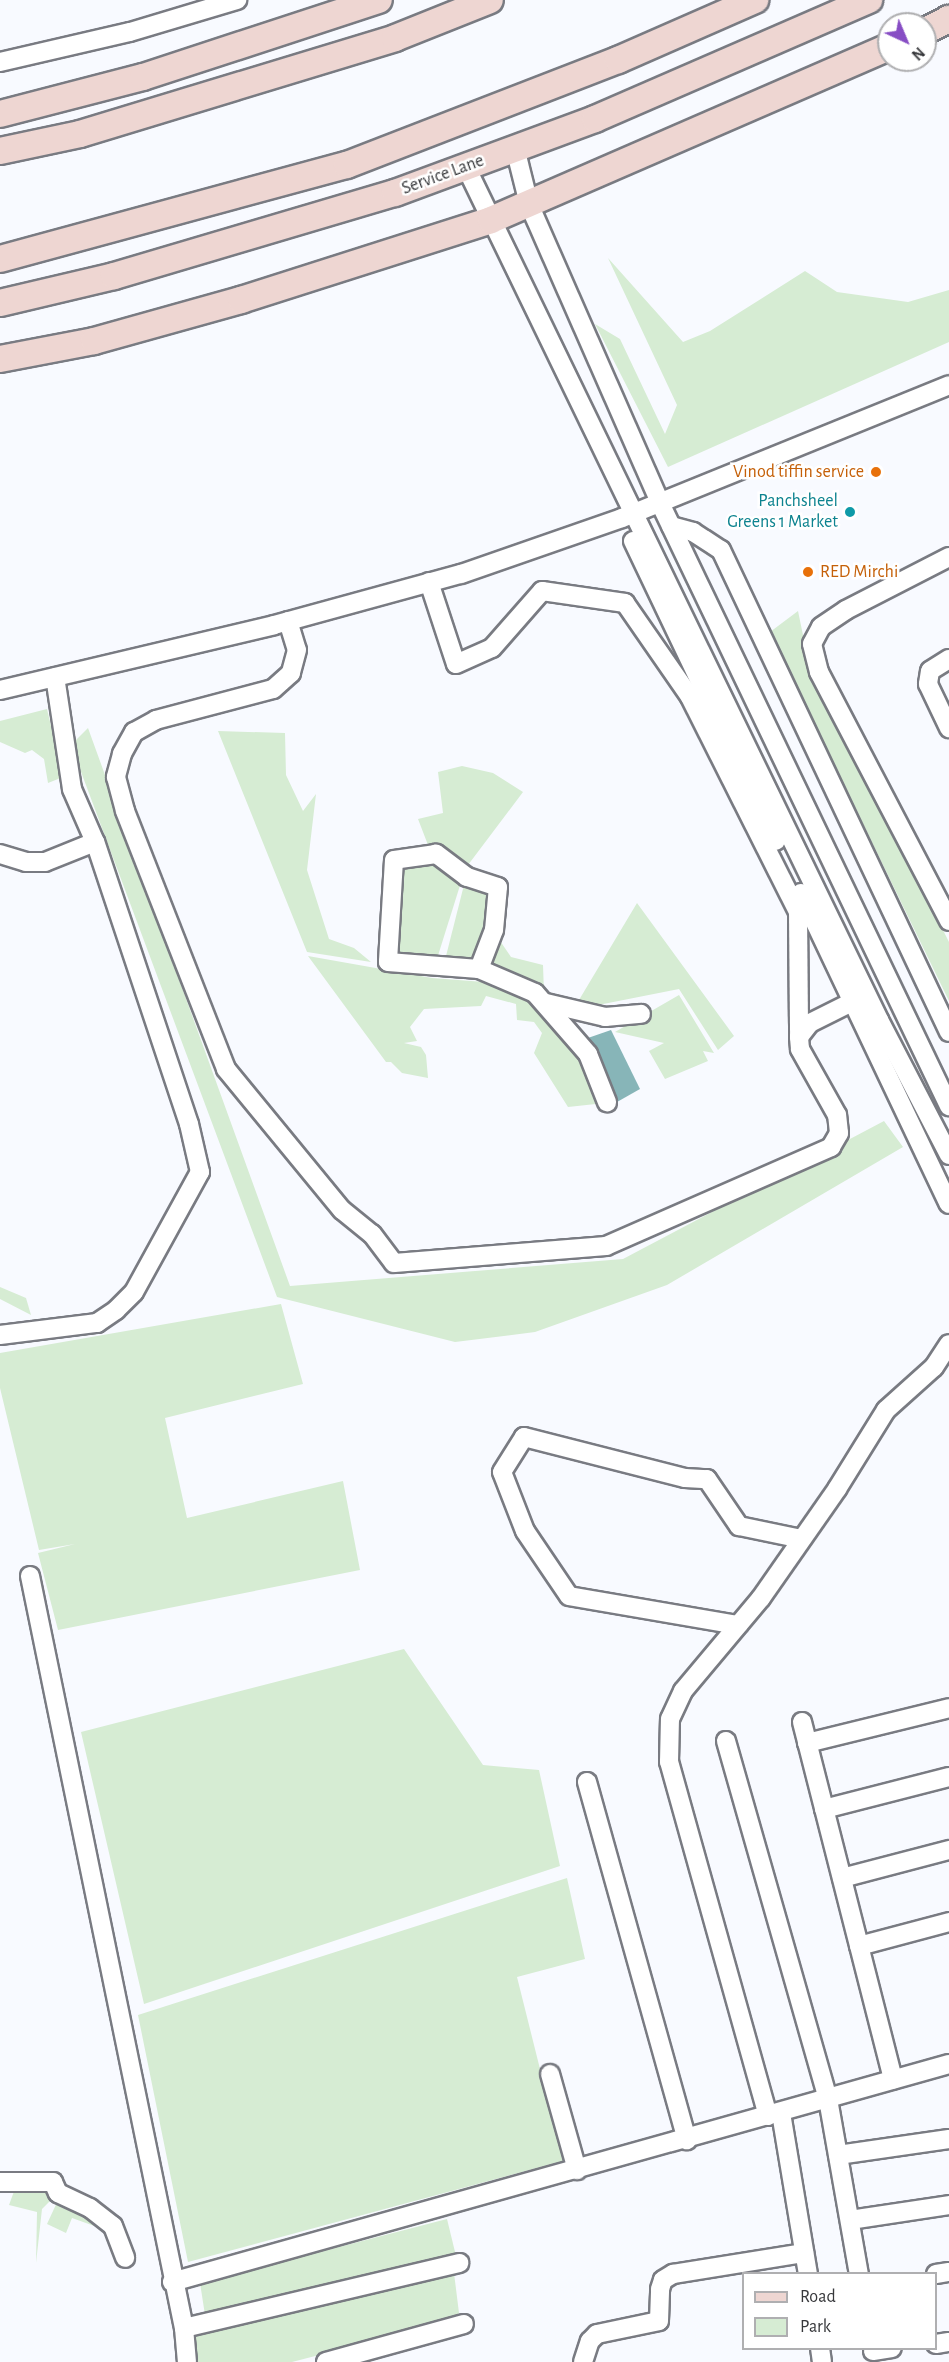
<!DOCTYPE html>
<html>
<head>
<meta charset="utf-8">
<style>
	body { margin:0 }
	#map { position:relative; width:949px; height:2362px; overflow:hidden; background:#f8faff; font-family:"Alegreya Sans",sans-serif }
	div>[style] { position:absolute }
	.green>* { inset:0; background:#d6ecd3 }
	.water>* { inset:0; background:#87b5b8 }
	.roads { filter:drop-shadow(2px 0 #797b82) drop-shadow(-2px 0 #797b82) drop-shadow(0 2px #797b82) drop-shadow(0 -2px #797b82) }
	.street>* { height:18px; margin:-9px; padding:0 9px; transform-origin:9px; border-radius:9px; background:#fff }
	.secondary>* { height:26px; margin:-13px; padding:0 13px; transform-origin:13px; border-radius:13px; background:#eed6d2 }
	.dots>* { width:16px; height:16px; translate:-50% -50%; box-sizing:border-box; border:3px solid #fff; border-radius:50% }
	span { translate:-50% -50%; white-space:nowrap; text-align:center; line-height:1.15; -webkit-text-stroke:5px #fff; paint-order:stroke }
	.street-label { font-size:18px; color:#37383b }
	.food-label { font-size:18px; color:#c56008 }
	.right { translate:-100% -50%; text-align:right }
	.left { translate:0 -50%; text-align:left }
	.culture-label { font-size:18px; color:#0d838f }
	.legend { position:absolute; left:742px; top:2272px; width:195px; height:78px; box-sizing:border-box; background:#fff; border:2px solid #afafb1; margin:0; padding:8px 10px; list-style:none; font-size:18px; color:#37383b }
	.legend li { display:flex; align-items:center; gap:12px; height:30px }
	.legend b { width:30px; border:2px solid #afafb1 }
	.north { position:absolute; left:877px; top:12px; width:60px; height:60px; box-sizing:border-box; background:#fff; border:2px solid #afafb1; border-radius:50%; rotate:136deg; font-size:16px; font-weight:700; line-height:24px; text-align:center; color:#37383b }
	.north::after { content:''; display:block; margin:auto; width:21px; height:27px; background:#874dc4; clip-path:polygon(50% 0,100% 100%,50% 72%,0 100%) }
</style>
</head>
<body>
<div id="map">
	<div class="green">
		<i style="clip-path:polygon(608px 258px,683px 342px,710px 331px,805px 271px,837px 292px,908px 302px,949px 290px,949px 342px,668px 467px,595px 324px,620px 339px,665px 434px,677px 405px)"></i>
		<i style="clip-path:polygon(798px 611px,809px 664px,949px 942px,949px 1001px,770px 632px)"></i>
		<i style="clip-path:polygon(47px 709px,63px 777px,48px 783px,44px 759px,32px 750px,25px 753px,0 742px,0 721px)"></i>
		<i style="clip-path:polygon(88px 728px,290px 1286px,623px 1259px,884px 1121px,903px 1147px,667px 1285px,535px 1332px,455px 1342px,277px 1297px,71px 745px)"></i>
		<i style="clip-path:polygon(218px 731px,285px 733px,286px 775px,303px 811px,316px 794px,307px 870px,329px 939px,354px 948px,371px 962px,307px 952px)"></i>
		<i style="clip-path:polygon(462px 766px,493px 773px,523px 792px,465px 869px,428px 845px,418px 819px,443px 813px,438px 772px)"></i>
		<i style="clip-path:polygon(438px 859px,462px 879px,436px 962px,391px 961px,397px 861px)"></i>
		<i style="clip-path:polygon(465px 881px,495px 889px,491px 924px,472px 965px,445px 960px)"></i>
		<i style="clip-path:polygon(637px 903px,734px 1036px,718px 1050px,679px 989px,573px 1010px)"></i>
		<i style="clip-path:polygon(496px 935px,511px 957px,543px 965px,544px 993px,484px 965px)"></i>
		<i style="clip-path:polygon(308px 956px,432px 978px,510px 984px,539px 1005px,586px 1060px,605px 1103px,568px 1107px,534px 1053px,542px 1033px,534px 1022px,517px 1020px,516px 1004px,486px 996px,481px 1006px,424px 1009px,410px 1027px,417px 1041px,404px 1043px,421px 1047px,426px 1055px,428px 1078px,402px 1073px,391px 1062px,386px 1062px)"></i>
		<i style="clip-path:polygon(679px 995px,714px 1053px,703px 1051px,708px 1061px,665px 1079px,649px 1051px,664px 1043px,615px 1032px)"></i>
		<i style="clip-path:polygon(0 1287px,26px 1298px,31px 1315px,0 1299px)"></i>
		<i style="clip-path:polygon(281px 1304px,303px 1384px,165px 1418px,187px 1518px,343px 1481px,360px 1570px,58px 1630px,38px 1553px,75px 1544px,39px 1550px,0 1388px,0 1353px)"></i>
		<i style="clip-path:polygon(404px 1649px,483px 1765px,539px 1770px,560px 1866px,144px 2004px,81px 1732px)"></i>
		<i style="clip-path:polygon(567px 1878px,585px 1959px,517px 1977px,563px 2161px,188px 2262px,138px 2015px)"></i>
		<i style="clip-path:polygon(16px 2186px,50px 2187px,52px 2199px,42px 2209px,36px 2263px,37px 2212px,9px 2205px)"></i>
		<i style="clip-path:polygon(59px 2198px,111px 2232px,72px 2218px,66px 2233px,47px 2224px)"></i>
		<i style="clip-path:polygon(447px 2219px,456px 2256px,205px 2315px,200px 2283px)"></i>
		<i style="clip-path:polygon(454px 2273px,459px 2313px,447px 2322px,292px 2362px,196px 2362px,191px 2335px)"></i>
	</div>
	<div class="water">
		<i style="clip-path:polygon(611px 1030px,640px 1089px,617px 1102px,585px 1039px)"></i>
	</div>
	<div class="roads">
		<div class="street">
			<i style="left:0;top:62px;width:133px;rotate:-13deg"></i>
			<i style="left:130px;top:32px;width:112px;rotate:-16.7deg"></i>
			<i style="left:515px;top:148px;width:58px;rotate:76deg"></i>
			<i style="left:529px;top:204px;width:326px;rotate:66.3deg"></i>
			<i style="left:660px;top:503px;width:669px;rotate:64.39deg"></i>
			<i style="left:466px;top:167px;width:948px;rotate:64.16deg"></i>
			<i style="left:879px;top:1020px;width:152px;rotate:62.6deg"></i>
			<i style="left:671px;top:526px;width:23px;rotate:15deg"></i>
			<i style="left:693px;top:532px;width:33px;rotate:33deg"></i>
			<i style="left:721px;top:550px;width:533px;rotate:64.68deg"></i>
			<i style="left:633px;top:541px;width:332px;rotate:64.5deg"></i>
			<i style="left:949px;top:557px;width:116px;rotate:152.8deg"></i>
			<i style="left:846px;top:610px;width:30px;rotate:146deg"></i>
			<i style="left:821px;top:627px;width:19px;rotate:118deg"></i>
			<i style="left:812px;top:644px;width:29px;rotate:76deg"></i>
			<i style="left:819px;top:672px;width:281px;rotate:62.4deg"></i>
			<i style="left:429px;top:582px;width:86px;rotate:71.8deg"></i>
			<i style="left:456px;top:664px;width:39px;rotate:-24deg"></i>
			<i style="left:492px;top:648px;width:76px;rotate:-48.7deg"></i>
			<i style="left:542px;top:591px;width:84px;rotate:8.2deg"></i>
			<i style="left:625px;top:603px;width:114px;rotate:55.3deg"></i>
			<i style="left:690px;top:697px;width:241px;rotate:63.3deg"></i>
			<i style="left:798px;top:912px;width:125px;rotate:89.5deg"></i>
			<i style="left:288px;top:621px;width:30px;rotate:73deg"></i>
			<i style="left:297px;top:650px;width:24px;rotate:105deg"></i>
			<i style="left:291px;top:673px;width:24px;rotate:138deg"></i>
			<i style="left:273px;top:689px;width:121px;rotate:165.2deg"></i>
			<i style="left:156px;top:720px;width:25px;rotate:151deg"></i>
			<i style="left:134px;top:732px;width:25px;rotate:119deg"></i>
			<i style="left:122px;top:754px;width:24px;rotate:105deg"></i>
			<i style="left:116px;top:777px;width:35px;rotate:75deg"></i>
			<i style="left:125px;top:811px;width:277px;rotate:68.6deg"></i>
			<i style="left:226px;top:1069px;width:183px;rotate:50.6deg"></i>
			<i style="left:342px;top:1210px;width:38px;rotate:39deg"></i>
			<i style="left:372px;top:1234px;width:36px;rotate:53deg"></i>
			<i style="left:394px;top:1263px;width:213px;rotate:-4.6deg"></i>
			<i style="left:606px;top:1246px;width:246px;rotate:-23.7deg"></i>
			<i style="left:831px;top:1147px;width:16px;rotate:-60deg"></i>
			<i style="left:839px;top:1133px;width:18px;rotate:-96deg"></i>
			<i style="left:837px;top:1115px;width:76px;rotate:-119.3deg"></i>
			<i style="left:800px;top:1049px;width:12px;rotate:-95deg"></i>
			<i style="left:799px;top:1037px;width:18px;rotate:-52deg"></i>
			<i style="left:810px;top:1023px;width:47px;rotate:-26.6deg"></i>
			<i style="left:949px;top:659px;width:22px;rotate:148deg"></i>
			<i style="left:930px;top:671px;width:13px;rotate:99deg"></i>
			<i style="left:928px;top:684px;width:49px;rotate:64.5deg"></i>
			<i style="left:0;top:690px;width:282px;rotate:-13.3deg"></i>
			<i style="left:274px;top:625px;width:194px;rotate:-15.3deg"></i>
			<i style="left:461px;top:574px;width:170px;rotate:-19.2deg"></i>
			<i style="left:622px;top:518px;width:353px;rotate:-22.1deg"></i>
			<i style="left:0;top:854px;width:27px;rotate:17deg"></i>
			<i style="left:26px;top:862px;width:19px"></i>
			<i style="left:45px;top:862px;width:54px;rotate:-21.8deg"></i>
			<i style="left:801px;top:893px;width:344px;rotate:64.6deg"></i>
			<i style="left:479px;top:969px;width:42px;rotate:-69deg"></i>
			<i style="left:494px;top:930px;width:43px;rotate:-84.7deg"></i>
			<i style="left:498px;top:887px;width:33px;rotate:-162deg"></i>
			<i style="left:467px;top:877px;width:39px;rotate:-143deg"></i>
			<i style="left:436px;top:854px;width:42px;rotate:171.9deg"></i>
			<i style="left:394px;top:860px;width:102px;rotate:93.4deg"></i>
			<i style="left:388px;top:962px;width:91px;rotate:4.4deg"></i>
			<i style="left:479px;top:969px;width:61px;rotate:23.2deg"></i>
			<i style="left:535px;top:993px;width:81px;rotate:49deg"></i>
			<i style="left:588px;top:1054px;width:52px;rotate:68.4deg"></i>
			<i style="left:546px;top:1003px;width:61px;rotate:13.3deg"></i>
			<i style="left:605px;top:1017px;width:36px;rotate:-5deg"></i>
			<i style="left:0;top:1335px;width:98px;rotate:-7.1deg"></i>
			<i style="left:97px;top:1323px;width:23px;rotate:-34deg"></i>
			<i style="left:116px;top:1310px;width:25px;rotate:-45deg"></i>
			<i style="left:134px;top:1292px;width:137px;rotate:-61.2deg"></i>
			<i style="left:200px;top:1172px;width:49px;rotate:-102.9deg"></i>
			<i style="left:189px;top:1124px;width:297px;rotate:-108.4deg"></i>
			<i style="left:95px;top:842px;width:58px;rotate:-113.5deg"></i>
			<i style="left:72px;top:789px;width:113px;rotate:-98.6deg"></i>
			<i style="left:30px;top:1576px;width:768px;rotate:78.43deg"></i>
			<i style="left:184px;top:2328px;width:34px;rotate:85deg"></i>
			<i style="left:738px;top:1625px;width:171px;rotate:-170.3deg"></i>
			<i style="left:569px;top:1596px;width:78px;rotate:-124.1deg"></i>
			<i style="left:525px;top:1531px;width:63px;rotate:-111.3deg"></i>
			<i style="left:502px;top:1472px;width:41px;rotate:-57.8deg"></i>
			<i style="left:524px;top:1437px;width:166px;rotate:14.3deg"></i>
			<i style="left:685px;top:1478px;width:22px;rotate:3deg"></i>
			<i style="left:707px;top:1479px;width:57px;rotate:55.8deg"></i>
			<i style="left:739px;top:1526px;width:64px;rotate:11.7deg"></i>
			<i style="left:802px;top:1722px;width:369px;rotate:75.7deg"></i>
			<i style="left:726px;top:1741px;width:372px;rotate:74.1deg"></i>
			<i style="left:828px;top:2099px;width:178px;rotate:80deg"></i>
			<i style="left:807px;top:1743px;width:146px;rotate:-13.8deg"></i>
			<i style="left:587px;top:1782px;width:372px;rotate:74.4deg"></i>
			<i style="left:824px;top:1809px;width:129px;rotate:-14.4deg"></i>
			<i style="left:842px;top:1878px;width:111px;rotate:-14.7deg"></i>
			<i style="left:859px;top:1946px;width:93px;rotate:-14.9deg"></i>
			<i style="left:550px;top:2074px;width:100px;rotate:74.3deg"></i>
			<i style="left:781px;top:2113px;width:163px;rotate:80.5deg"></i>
			<i style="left:768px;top:2116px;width:368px;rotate:-105.6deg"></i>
			<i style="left:669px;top:1762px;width:43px;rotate:-88.7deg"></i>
			<i style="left:670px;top:1719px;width:31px;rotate:-65deg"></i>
			<i style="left:683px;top:1691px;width:121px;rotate:-50deg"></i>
			<i style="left:761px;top:1598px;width:133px;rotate:-55.1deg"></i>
			<i style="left:837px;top:1489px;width:93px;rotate:-58.2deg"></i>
			<i style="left:886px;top:1410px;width:64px;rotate:-41.9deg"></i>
			<i style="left:934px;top:1367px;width:27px;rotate:-57deg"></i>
			<i style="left:838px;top:2155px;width:112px;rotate:-8.2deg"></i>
			<i style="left:0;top:2182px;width:53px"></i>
			<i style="left:53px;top:2182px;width:12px;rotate:66deg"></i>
			<i style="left:58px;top:2193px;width:35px;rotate:25deg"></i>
			<i style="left:90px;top:2208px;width:29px;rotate:38deg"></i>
			<i style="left:113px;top:2226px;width:34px;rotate:69deg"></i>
			<i style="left:850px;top:2220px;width:100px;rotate:-8.6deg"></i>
			<i style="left:936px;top:2274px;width:13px;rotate:-9deg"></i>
			<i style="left:172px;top:2282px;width:807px;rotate:-15.67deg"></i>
			<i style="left:184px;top:2328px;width:283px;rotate:-13.3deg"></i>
			<i style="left:936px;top:2344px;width:13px;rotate:-9deg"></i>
			<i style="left:820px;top:2348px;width:14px;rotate:82deg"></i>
			<i style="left:873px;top:2351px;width:19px;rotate:-9deg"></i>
			<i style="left:326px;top:2362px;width:143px;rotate:-15.4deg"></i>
			<i style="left:583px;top:2362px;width:22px;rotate:-72deg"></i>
			<i style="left:590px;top:2341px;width:10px;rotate:-45deg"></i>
			<i style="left:597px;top:2334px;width:63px;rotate:-11.8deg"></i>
			<i style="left:659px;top:2321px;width:32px;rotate:-88deg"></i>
			<i style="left:660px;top:2289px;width:9px;rotate:-72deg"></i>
			<i style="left:663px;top:2280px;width:12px;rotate:-31deg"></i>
			<i style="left:673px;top:2274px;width:133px;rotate:-9.1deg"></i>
		</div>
		<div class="secondary">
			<i style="left:925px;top:31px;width:27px;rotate:-27deg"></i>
			<i style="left:0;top:114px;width:148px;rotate:-14.5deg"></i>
			<i style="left:143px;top:77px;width:248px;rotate:-18.1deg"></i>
			<i style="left:0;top:151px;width:82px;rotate:-12deg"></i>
			<i style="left:80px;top:134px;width:329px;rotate:-16.9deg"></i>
			<i style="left:395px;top:38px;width:102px;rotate:-21.8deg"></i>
			<i style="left:0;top:259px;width:360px;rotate:-15.2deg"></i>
			<i style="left:347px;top:165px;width:291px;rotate:-21.2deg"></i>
			<i style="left:618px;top:60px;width:150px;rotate:-23.7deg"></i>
			<i style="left:0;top:303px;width:117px;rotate:-13.3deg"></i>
			<i style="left:114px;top:276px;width:293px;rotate:-16.5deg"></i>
			<i style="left:395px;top:193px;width:213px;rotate:-20.3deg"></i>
			<i style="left:595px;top:119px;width:299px;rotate:-23.5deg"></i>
			<i style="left:0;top:359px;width:96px;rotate:-10.8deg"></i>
			<i style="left:94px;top:341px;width:153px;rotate:-15.6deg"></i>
			<i style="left:241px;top:300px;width:262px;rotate:-17.7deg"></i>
			<i style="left:491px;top:220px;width:434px;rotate:-23.5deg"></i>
		</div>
	</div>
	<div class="dots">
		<i style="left:876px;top:472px;background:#e8710a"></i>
		<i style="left:850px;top:512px;background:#0f9aa8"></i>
		<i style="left:808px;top:572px;background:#e8710a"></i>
	</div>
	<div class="street-label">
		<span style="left:443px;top:175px;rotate:-20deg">Service Lane</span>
	</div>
	<div class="food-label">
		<span class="right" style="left:864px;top:472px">Vinod tiffin service</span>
		<span class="left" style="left:820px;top:572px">RED Mirchi</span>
	</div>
	<div class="culture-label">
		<span class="right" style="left:838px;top:512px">Panchsheel<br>Greens 1 Market</span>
	</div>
	<ul class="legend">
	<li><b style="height:8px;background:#eed6d2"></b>Road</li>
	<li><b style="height:16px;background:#d6ecd3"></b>Park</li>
	</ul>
	<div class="north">N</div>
</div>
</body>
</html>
